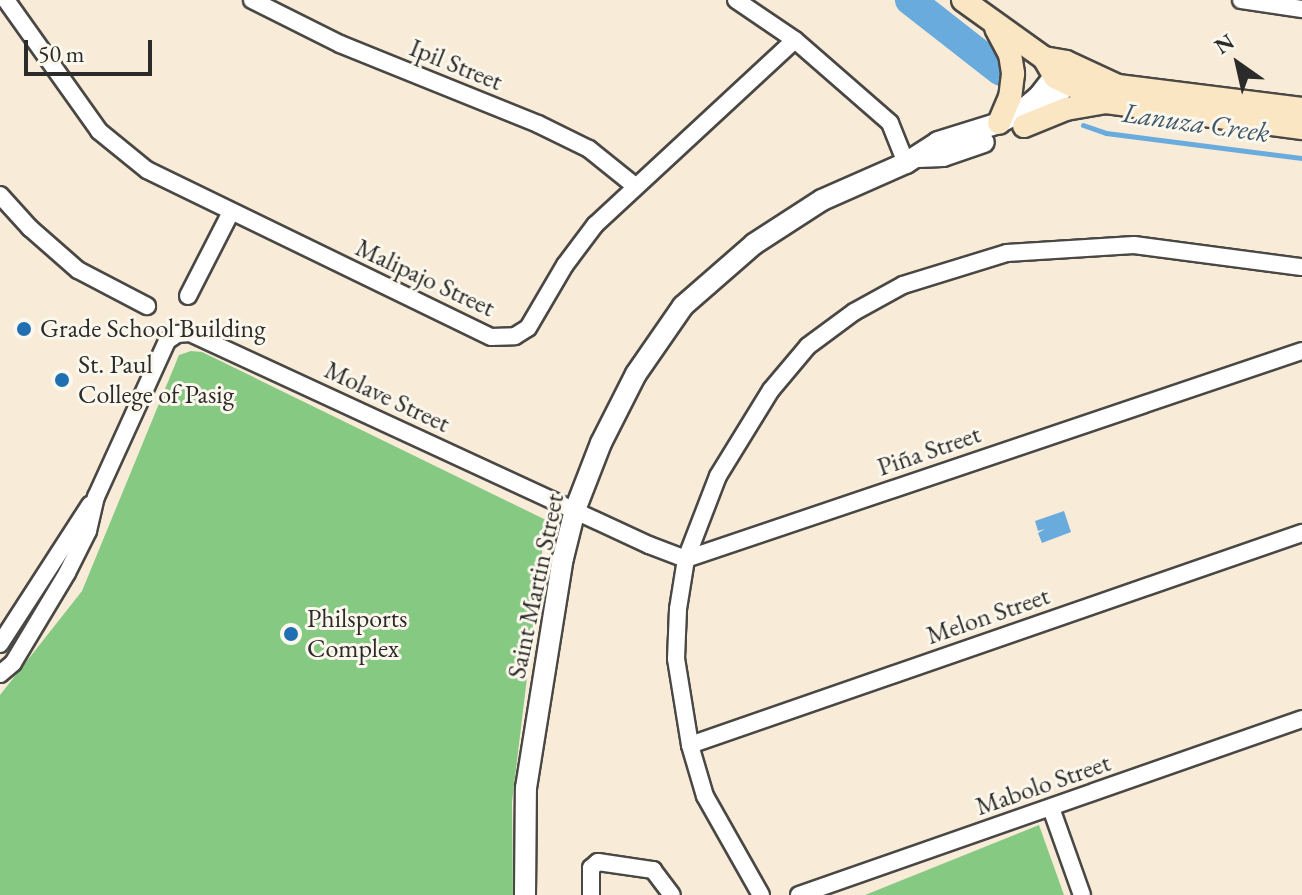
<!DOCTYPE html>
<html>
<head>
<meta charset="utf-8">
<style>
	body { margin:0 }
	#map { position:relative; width:1302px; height:895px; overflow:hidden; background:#f8ebd7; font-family:"EB Garamond",serif }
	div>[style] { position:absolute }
	.green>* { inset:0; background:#86c982 }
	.water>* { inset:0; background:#69abdd }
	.stream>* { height:5px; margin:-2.5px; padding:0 2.5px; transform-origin:2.5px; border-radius:2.5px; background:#69abdd }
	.river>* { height:30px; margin:-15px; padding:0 15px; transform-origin:15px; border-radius:15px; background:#69abdd }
	.roads { filter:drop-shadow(2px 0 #4a4845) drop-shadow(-2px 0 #4a4845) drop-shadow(0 2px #4a4845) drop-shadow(0 -2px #4a4845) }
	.minor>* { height:16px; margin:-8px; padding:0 8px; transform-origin:8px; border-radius:8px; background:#fff }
	.tertiary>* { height:20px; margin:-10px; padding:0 10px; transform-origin:10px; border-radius:10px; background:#fff }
	.secondary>* { height:22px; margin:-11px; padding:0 11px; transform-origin:11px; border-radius:11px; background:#fbe6c4 }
	.dots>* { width:22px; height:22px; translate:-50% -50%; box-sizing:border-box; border:4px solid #fbf7ec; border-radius:50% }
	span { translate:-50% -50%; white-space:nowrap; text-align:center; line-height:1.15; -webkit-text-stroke:6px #fbf7ec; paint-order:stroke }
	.street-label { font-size:26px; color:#2b2b2b }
	.poi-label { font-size:26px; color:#2b2b2b }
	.left { translate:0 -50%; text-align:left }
	.water-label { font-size:28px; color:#415869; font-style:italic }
	.north { position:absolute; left:1198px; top:24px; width:80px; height:80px; -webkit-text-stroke:6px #fbf7ec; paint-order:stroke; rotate:326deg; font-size:22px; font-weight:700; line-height:32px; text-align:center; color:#2b2b2b }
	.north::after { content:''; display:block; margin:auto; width:28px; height:36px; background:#2b2b2b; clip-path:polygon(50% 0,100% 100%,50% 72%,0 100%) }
	.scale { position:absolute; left:24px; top:40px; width:128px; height:36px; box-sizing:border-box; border:4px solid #2b2b2b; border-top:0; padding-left:10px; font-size:24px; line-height:28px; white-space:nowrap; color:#2b2b2b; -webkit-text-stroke:6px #fbf7ec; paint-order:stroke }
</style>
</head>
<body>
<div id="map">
	<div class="green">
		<i style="clip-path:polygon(191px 351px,202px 352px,546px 520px,512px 802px,513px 895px,0 895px,0 695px,82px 591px,179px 355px)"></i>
		<i style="clip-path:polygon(1039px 825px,1064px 895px,865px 895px)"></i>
	</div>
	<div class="water">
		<i style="clip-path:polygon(1064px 511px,1071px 532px,1042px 543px,1038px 533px,1045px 529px,1038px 531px,1035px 521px)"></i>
	</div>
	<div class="stream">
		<i style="left:1083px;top:125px;width:24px;rotate:19deg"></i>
		<i style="left:1106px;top:133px;width:198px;rotate:7.3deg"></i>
	</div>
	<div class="river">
		<i style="left:910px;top:0;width:115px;rotate:38deg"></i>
	</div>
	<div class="roads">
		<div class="minor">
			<i style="left:6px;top:0;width:161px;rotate:54.6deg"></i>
			<i style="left:99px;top:131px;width:62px;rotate:39.1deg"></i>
			<i style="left:147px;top:170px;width:382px;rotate:25.9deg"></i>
			<i style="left:491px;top:337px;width:24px;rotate:-2deg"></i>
			<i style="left:515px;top:336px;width:15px;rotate:-32deg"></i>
			<i style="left:528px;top:328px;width:73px;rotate:-59.6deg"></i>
			<i style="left:565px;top:265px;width:50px;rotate:-53.1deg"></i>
			<i style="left:595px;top:225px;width:272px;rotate:-42.8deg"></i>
			<i style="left:252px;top:0;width:98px;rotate:26.6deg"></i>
			<i style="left:340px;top:44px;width:214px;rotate:22deg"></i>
			<i style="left:538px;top:124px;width:57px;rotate:26.1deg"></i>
			<i style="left:589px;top:149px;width:59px;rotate:38.8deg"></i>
			<i style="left:736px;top:0;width:71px;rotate:34.1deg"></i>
			<i style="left:795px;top:40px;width:126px;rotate:41.1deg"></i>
			<i style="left:890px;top:123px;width:43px;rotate:68.2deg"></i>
			<i style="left:1241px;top:0;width:62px;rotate:8.4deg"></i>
			<i style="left:0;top:195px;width:45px;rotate:47.7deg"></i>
			<i style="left:30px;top:228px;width:64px;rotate:41.2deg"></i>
			<i style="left:78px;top:270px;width:78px;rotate:27.6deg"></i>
			<i style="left:188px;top:296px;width:94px;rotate:-62.9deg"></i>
			<i style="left:0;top:644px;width:166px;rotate:-57.1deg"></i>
			<i style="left:0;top:674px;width:17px;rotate:-40deg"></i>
			<i style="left:13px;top:663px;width:105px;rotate:-59deg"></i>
			<i style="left:67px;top:573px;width:47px;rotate:-63.4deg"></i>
			<i style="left:88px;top:531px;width:35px;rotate:-77deg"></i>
			<i style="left:96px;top:497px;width:171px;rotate:-65.5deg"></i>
			<i style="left:167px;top:341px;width:12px;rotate:-35deg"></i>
			<i style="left:177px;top:334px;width:13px;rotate:-4deg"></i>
			<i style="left:190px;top:333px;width:506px;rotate:24.79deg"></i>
			<i style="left:649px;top:545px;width:40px;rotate:21deg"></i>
			<i style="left:686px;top:559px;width:650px;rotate:-18.66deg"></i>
			<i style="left:690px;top:745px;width:648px;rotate:-19.11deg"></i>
			<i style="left:1051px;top:808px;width:92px;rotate:70.4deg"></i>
			<i style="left:591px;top:895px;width:27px;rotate:-90deg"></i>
			<i style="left:591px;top:868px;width:9px;rotate:-41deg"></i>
			<i style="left:598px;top:862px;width:56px;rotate:8.3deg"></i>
			<i style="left:653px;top:870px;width:31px;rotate:53deg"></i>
			<i style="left:761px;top:895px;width:114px;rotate:-119.5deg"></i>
			<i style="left:705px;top:796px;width:53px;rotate:-106.4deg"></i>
			<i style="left:690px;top:745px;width:87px;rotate:-99.2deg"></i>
			<i style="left:676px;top:659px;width:50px;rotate:-87.7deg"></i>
			<i style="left:678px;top:609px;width:51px;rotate:-80.9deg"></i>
			<i style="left:686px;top:559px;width:89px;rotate:-68.9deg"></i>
			<i style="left:718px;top:476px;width:101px;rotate:-58.4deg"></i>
			<i style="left:771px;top:390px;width:57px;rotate:-49.9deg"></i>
			<i style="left:808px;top:346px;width:57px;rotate:-36.5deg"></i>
			<i style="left:854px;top:312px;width:56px;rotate:-28.9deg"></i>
			<i style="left:903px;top:285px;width:109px;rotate:-17.1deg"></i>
			<i style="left:1007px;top:253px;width:127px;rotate:-3.6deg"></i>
			<i style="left:1134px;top:245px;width:169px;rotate:7.5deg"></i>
			<i style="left:799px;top:895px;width:533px;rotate:-19.28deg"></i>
		</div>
		<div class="tertiary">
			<i style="left:1035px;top:119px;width:64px;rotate:-47.5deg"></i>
			<i style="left:918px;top:157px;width:25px;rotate:-2deg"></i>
			<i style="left:943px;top:156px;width:43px;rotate:-18.9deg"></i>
			<i style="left:525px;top:895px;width:107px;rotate:-89.5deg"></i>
			<i style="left:526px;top:788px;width:233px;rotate:-80.9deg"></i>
			<i style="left:563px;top:558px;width:49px;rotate:-76deg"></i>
			<i style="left:575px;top:510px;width:72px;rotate:-68.8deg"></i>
			<i style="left:601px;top:443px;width:77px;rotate:-63.1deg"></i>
			<i style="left:636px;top:374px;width:83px;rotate:-55.3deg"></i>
			<i style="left:683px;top:306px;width:94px;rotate:-41.1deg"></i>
			<i style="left:754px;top:244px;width:81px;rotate:-32.9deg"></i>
			<i style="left:822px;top:200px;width:92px;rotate:-23.8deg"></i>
			<i style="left:906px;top:163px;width:38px;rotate:-33deg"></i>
			<i style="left:938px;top:142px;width:64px;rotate:-17.3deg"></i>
			<i style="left:999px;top:123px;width:24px;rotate:-28deg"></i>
			<i style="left:1020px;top:112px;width:25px;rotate:-40deg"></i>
			<i style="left:1039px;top:96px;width:41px;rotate:-52deg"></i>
		</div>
		<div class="secondary">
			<i style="left:963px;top:0;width:100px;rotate:35.6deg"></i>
			<i style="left:1044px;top:58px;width:22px;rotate:10deg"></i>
			<i style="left:1066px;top:62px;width:57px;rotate:24.8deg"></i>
			<i style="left:1118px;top:86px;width:185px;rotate:7.1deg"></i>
			<i style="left:996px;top:28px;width:30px;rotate:62deg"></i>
			<i style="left:1010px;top:54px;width:20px;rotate:81deg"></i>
			<i style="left:1013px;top:74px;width:23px;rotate:97deg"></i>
			<i style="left:1010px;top:97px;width:28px;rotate:113deg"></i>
			<i style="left:1044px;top:58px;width:22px;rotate:60deg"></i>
			<i style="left:1055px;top:77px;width:57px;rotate:26.1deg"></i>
			<i style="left:1106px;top:102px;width:198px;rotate:7.6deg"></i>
			<i style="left:1024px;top:126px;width:45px;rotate:-22deg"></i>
			<i style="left:1066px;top:109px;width:41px;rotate:-9.9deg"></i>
		</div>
	</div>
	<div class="dots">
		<i style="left:24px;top:329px;background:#1f6fb2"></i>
		<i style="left:62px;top:380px;background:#1f6fb2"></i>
		<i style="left:291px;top:634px;background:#1f6fb2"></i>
	</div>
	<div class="street-label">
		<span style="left:456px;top:65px;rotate:22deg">Ipil Street</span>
		<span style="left:425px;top:278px;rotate:25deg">Malipajo Street</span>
		<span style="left:387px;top:397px;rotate:25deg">Molave Street</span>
		<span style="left:929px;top:451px;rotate:-19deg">Piña Street</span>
		<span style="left:536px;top:586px;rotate:-78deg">Saint Martin Street</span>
		<span style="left:988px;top:616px;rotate:-19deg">Melon Street</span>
		<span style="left:1043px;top:785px;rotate:-19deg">Mabolo Street</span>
	</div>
	<div class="poi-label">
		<span class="left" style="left:40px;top:329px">Grade School Building</span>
		<span class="left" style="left:78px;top:380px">St. Paul<br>College of Pasig</span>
		<span class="left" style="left:307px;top:634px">Philsports<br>Complex</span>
	</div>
	<div class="water-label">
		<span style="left:1196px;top:122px;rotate:8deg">Lanuza Creek</span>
	</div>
	<div class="north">N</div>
	<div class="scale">50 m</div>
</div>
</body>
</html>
